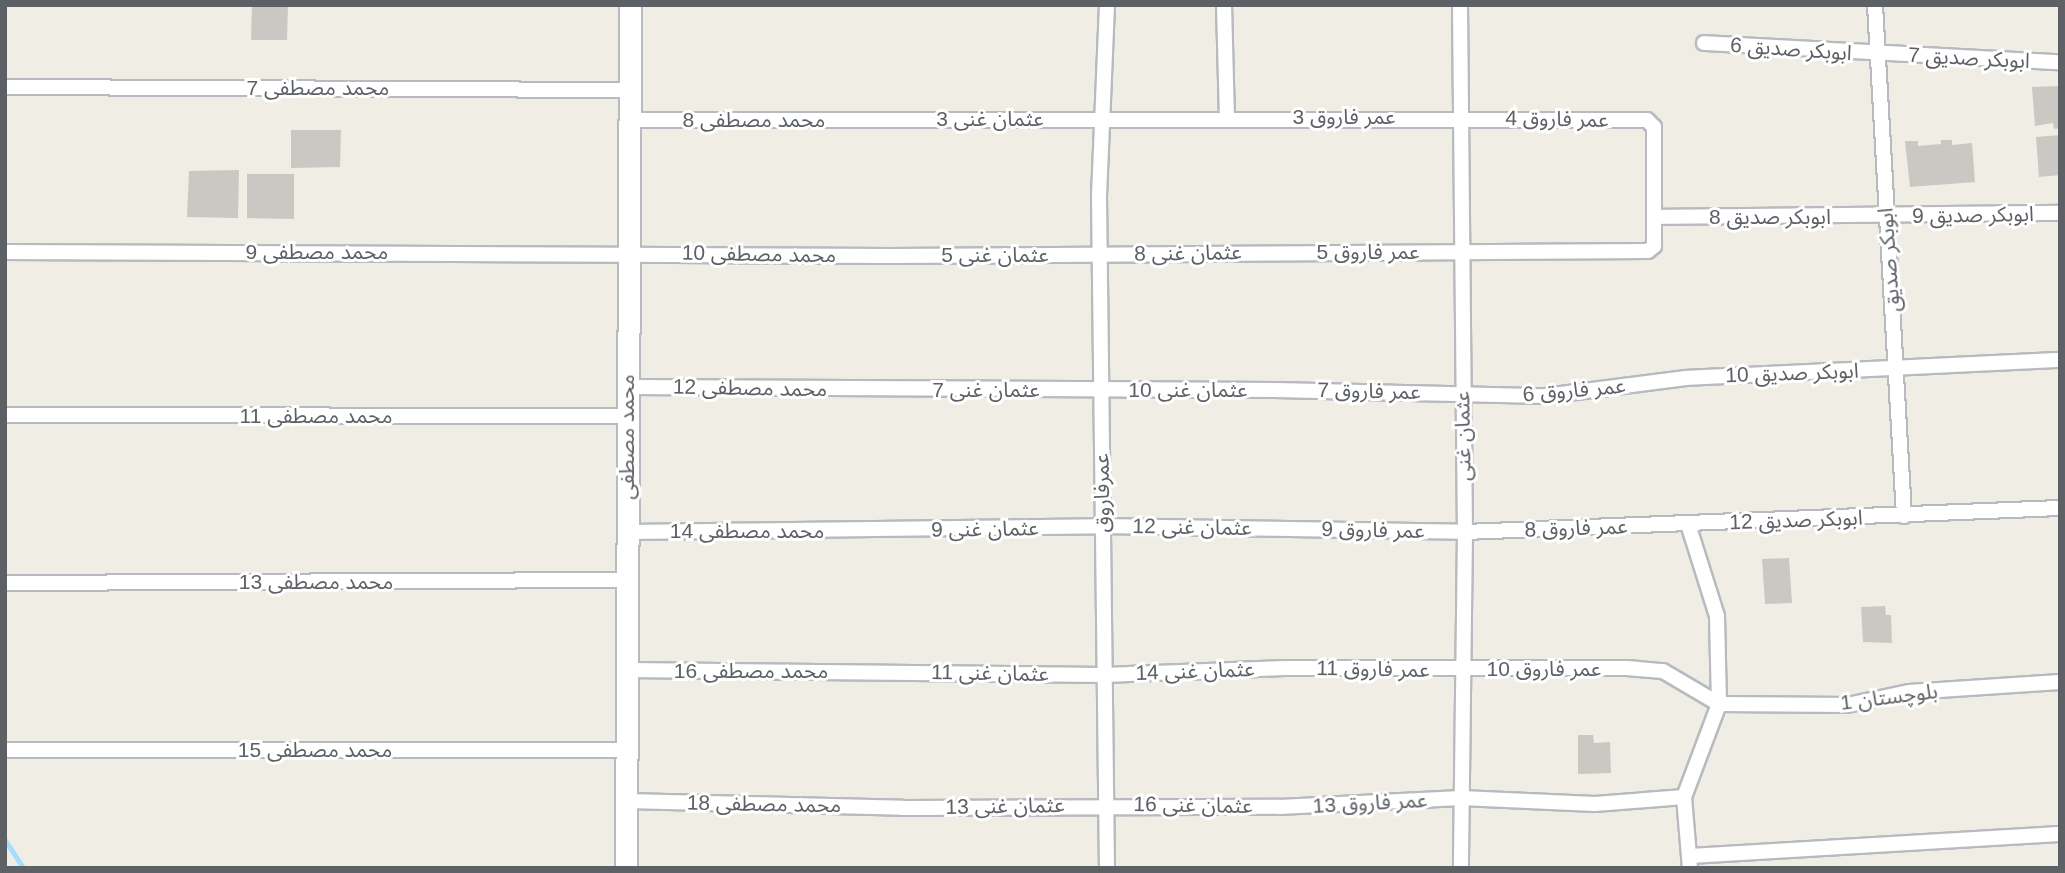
<!DOCTYPE html>
<html>
<head>
<meta charset="utf-8">
<style>
	body { margin:0 }
	#map { position:relative; width:2065px; height:873px; overflow:hidden; background:#f0ede5; font-family:Helvetica,"Noto Sans Arabic",sans-serif }
	div>[style] { position:absolute }
	.stream>* { height:5px; margin:-2.5px; padding:0 2.5px; transform-origin:2.5px; border-radius:2.5px; background:#a6ddff }
	.building>* { inset:0; background:#cbc7c2 }
	.roads { filter:drop-shadow(2px 0 #b7bbbf) drop-shadow(-2px 0 #b7bbbf) drop-shadow(0 2px #b7bbbf) drop-shadow(0 -2px #b7bbbf) }
	.street>* { height:14px; margin:-7px; padding:0 7px; transform-origin:7px; border-radius:7px; background:#fff }
	.secondary>* { height:21px; margin:-10.5px; padding:0 10.5px; transform-origin:10.5px; border-radius:10.5px; background:#fff }
	span { translate:-50% -50%; white-space:nowrap; text-align:center; line-height:1.15; -webkit-text-stroke:6px #fff; paint-order:stroke }
	.street-label { font-size:21px; color:#5d6166 }
	.frame { position:absolute; inset:0; border:7px solid #5d6166; pointer-events:none }
</style>
</head>
<body>
<div id="map">
	<div class="stream">
		<i style="left:5px;top:840px;width:33px;rotate:57deg"></i>
	</div>
	<div class="building">
		<i style="clip-path:polygon(252px 5px,288px 5px,287px 40px,251px 40px)"></i>
		<i style="clip-path:polygon(2060px 86px,2060px 128px,2054px 129px,2053px 123px,2035px 126px,2032px 87px)"></i>
		<i style="clip-path:polygon(291px 130px,341px 130px,340px 167px,291px 168px)"></i>
		<i style="clip-path:polygon(2060px 135px,2060px 175px,2039px 177px,2036px 137px)"></i>
		<i style="clip-path:polygon(1941px 140px,1952px 140px,1952px 145px,1972px 143px,1975px 182px,1910px 187px,1905px 141px,1918px 141px,1918px 146px,1941px 144px)"></i>
		<i style="clip-path:polygon(239px 170px,238px 218px,187px 217px,189px 171px)"></i>
		<i style="clip-path:polygon(247px 174px,294px 174px,294px 219px,247px 218px)"></i>
		<i style="clip-path:polygon(1789px 558px,1792px 603px,1765px 604px,1762px 559px)"></i>
		<i style="clip-path:polygon(1885px 606px,1886px 615px,1891px 615px,1892px 643px,1863px 642px,1861px 607px)"></i>
		<i style="clip-path:polygon(1578px 735px,1593px 735px,1594px 743px,1610px 742px,1611px 773px,1578px 774px)"></i>
	</div>
	<div class="roads">
		<div class="street">
			<i style="left:1107px;top:5px;width:191px;rotate:92.4deg"></i>
			<i style="left:1099px;top:196px;width:672px;rotate:89.32deg"></i>
			<i style="left:1224px;top:5px;width:112px;rotate:88.5deg"></i>
			<i style="left:1460px;top:5px;width:527px;rotate:89.46deg"></i>
			<i style="left:1465px;top:532px;width:336px;rotate:90.7deg"></i>
			<i style="left:1875px;top:5px;width:512px;rotate:86.75deg"></i>
			<i style="left:1704px;top:43px;width:357px;rotate:3.1deg"></i>
			<i style="left:5px;top:87px;width:624px;rotate:0.28deg"></i>
			<i style="left:1654px;top:217px;width:406px;rotate:-0.6deg"></i>
			<i style="left:5px;top:252px;width:885px;rotate:0.26deg"></i>
			<i style="left:890px;top:256px;width:758px;rotate:-0.38deg"></i>
			<i style="left:1648px;top:251px;width:8px;rotate:-40deg"></i>
			<i style="left:1654px;top:246px;width:119px;rotate:-90deg"></i>
			<i style="left:1654px;top:127px;width:10px;rotate:-135deg"></i>
			<i style="left:1647px;top:120px;width:1018px;rotate:180deg"></i>
			<i style="left:628px;top:387px;width:647px;rotate:0.27deg"></i>
			<i style="left:1275px;top:390px;width:270px;rotate:1.3deg"></i>
			<i style="left:1545px;top:396px;width:142px;rotate:-7.3deg"></i>
			<i style="left:1686px;top:378px;width:374px;rotate:-2.8deg"></i>
			<i style="left:5px;top:415px;width:622px;rotate:0.09deg"></i>
			<i style="left:1688px;top:524px;width:96px;rotate:72.5deg"></i>
			<i style="left:1717px;top:616px;width:88px;rotate:88.7deg"></i>
			<i style="left:1719px;top:704px;width:99px;rotate:110.6deg"></i>
			<i style="left:1684px;top:797px;width:71px;rotate:85.2deg"></i>
			<i style="left:627px;top:532px;width:476px;rotate:-0.7deg"></i>
			<i style="left:1103px;top:526px;width:362px;rotate:0.9deg"></i>
			<i style="left:1465px;top:532px;width:595px;rotate:-2.31deg"></i>
			<i style="left:5px;top:583px;width:621px;rotate:-0.28deg"></i>
			<i style="left:626px;top:670px;width:479px;rotate:0.6deg"></i>
			<i style="left:1105px;top:675px;width:180px;rotate:-2.2deg"></i>
			<i style="left:1285px;top:668px;width:342px"></i>
			<i style="left:1627px;top:668px;width:36px;rotate:5deg"></i>
			<i style="left:1663px;top:671px;width:65px;rotate:30.5deg"></i>
			<i style="left:1719px;top:704px;width:128px;rotate:0.4deg"></i>
			<i style="left:1847px;top:705px;width:63px;rotate:-11.8deg"></i>
			<i style="left:1909px;top:692px;width:151px;rotate:-3.8deg"></i>
			<i style="left:5px;top:750px;width:620px"></i>
			<i style="left:626px;top:801px;width:277px;rotate:1.4deg"></i>
			<i style="left:903px;top:808px;width:376px;rotate:-0.2deg"></i>
			<i style="left:1279px;top:807px;width:182px;rotate:-2.8deg"></i>
			<i style="left:1461px;top:798px;width:134px;rotate:2.6deg"></i>
			<i style="left:1595px;top:804px;width:89px;rotate:-4.5deg"></i>
			<i style="left:1689px;top:856px;width:372px;rotate:-3.4deg"></i>
		</div>
		<div class="secondary">
			<i style="left:626px;top:868px;width:863px;rotate:-89.73deg"></i>
		</div>
	</div>
	<div class="street-label">
		<span style="left:1791px;top:49px;rotate:4deg">ابوبکر صدیق 6</span>
		<span style="left:1969px;top:58px;rotate:3deg">ابوبکر صدیق 7</span>
		<span style="left:318px;top:88px">محمد مصطفی 7</span>
		<span style="left:1344px;top:117px">عمر فاروق 3</span>
		<span style="left:990px;top:119px">عثمان غنی 3</span>
		<span style="left:1557px;top:119px;rotate:1deg">عمر فاروق 4</span>
		<span style="left:754px;top:120px">محمد مصطفی 8</span>
		<span style="left:1973px;top:215px;rotate:-1deg">ابوبکر صدیق 9</span>
		<span style="left:1770px;top:217px">ابوبکر صدیق 8</span>
		<span style="left:317px;top:252px">محمد مصطفی 9</span>
		<span style="left:1368px;top:252px">عمر فاروق 5</span>
		<span style="left:1188px;top:253px;rotate:-1deg">عثمان غنی 8</span>
		<span style="left:759px;top:254px;rotate:1deg">محمد مصطفی 10</span>
		<span style="left:995px;top:255px">عثمان غنی 5</span>
		<span style="left:1889px;top:260px;rotate:-94deg">ابوبکر صدیق</span>
		<span style="left:1792px;top:373px;rotate:-2deg">ابوبکر صدیق 10</span>
		<span style="left:750px;top:388px;rotate:1deg">محمد مصطفی 12</span>
		<span style="left:986px;top:390px">عثمان غنی 7</span>
		<span style="left:1188px;top:390px">عثمان غنی 10</span>
		<span style="left:1574px;top:390px;rotate:-5deg">عمر فاروق 6</span>
		<span style="left:1369px;top:391px;rotate:1deg">عمر فاروق 7</span>
		<span style="left:316px;top:416px">محمد مصطفی 11</span>
		<span style="left:1463px;top:436px;rotate:-91deg">عثمان غنی</span>
		<span style="left:627px;top:437px;rotate:-90deg">محمد مصطفی</span>
		<span style="left:1102px;top:493px;rotate:-91deg">عمرفاروق</span>
		<span style="left:1796px;top:520px;rotate:-2deg">ابوبکر صدیق 12</span>
		<span style="left:1192px;top:527px;rotate:1deg">عثمان غنی 12</span>
		<span style="left:1576px;top:528px;rotate:-2deg">عمر فاروق 8</span>
		<span style="left:985px;top:529px;rotate:-1deg">عثمان غنی 9</span>
		<span style="left:1373px;top:530px;rotate:1deg">عمر فاروق 9</span>
		<span style="left:747px;top:531px">محمد مصطفی 14</span>
		<span style="left:316px;top:582px">محمد مصطفی 13</span>
		<span style="left:1373px;top:669px;rotate:1deg">عمر فاروق 11</span>
		<span style="left:1544px;top:669px">عمر فاروق 10</span>
		<span style="left:751px;top:671px">محمد مصطفی 16</span>
		<span style="left:1195px;top:671px;rotate:-2deg">عثمان غنی 14</span>
		<span style="left:990px;top:673px;rotate:1deg">عثمان غنی 11</span>
		<span style="left:1889px;top:697px;rotate:-7deg">بلوچستان 1</span>
		<span style="left:315px;top:750px">محمد مصطفی 15</span>
		<span style="left:1370px;top:803px;rotate:-3deg">عمر فاروق 13</span>
		<span style="left:764px;top:804px;rotate:1deg">محمد مصطفی 18</span>
		<span style="left:1193px;top:805px;rotate:1deg">عثمان غنی 16</span>
		<span style="left:1005px;top:806px;rotate:-1deg">عثمان غنی 13</span>
	</div>
	<div class="frame"></div>
</div>
</body>
</html>
